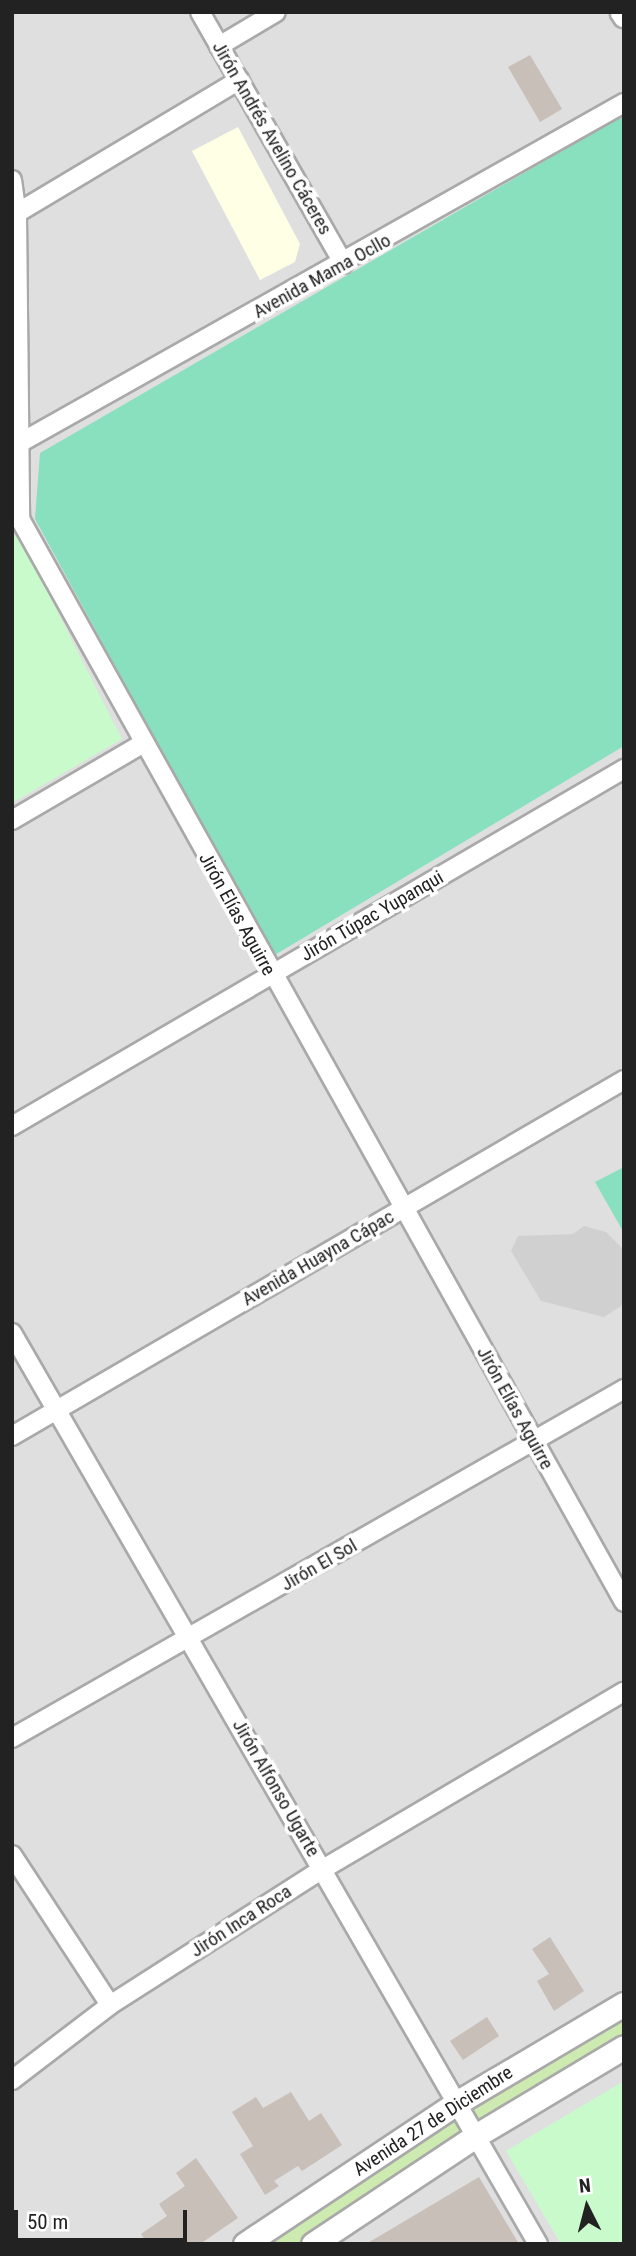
<!DOCTYPE html>
<html>
<head>
<meta charset="utf-8">
<style>
	body { margin:0 }
	#map { position:relative; width:636px; height:2256px; overflow:hidden; background:#f2efe9; font-family:"Roboto Condensed",sans-serif }
	div>[style] { position:absolute }
	.residential>* { inset:0; background:#e0dfdf }
	.education>* { inset:0; background:#ffffe5 }
	.religious>* { inset:0; background:#d0d0d0 }
	.grass>* { inset:0; background:#cdebb0 }
	.park>* { inset:0; background:#c8facc }
	.pitch>* { inset:0; background:#88e0be }
	.building>* { inset:0; background:#c7bfb8 }
	.roads { filter:drop-shadow(2px 0 #a9a9a9) drop-shadow(-2px 0 #a9a9a9) drop-shadow(0 2px #a9a9a9) drop-shadow(0 -2px #a9a9a9) }
	.minor>* { height:18px; margin:-9px; padding:0 9px; transform-origin:9px; border-radius:9px; background:#fff }
	.tertiary>* { height:23px; margin:-11.5px; padding:0 11.5px; transform-origin:11.5px; border-radius:11.5px; background:#fff }
	span { translate:-50% -50%; white-space:nowrap; text-align:center; line-height:1.15; -webkit-text-stroke:7px #fff; paint-order:stroke }
	.street-label { font-size:19px; color:#222 }
	.frame { position:absolute; inset:0; border:14px solid #222; pointer-events:none }
	.north { position:absolute; left:552px; top:2172px; width:70px; height:70px; -webkit-text-stroke:5px #fff; paint-order:stroke; rotate:354deg; font-size:19px; font-weight:700; line-height:28px; text-align:center; color:#222 }
	.north::after { content:''; display:block; margin:auto; width:24px; height:32px; background:#222; clip-path:polygon(50% 0,100% 100%,50% 72%,0 100%) }
	.scale { position:absolute; left:14px; top:2210px; width:173px; height:32px; box-sizing:border-box; border:4px solid #222; border-top:0; padding-left:9px; font-size:21px; line-height:24px; white-space:nowrap; color:#222; -webkit-text-stroke:5px #fff; paint-order:stroke }
</style>
</head>
<body>
<div id="map">
	<div class="residential">
		<i style="clip-path:polygon(12px 12px,624px 12px,624px 2244px,12px 2244px)"></i>
	</div>
	<div class="education">
		<i style="clip-path:polygon(238px 127px,300px 244px,295px 262px,260px 280px,192px 151px)"></i>
	</div>
	<div class="religious">
		<i style="clip-path:polygon(584px 1226px,606px 1232px,624px 1250px,624px 1304px,604px 1317px,541px 1301px,511px 1251px,518px 1236px,573px 1234px)"></i>
	</div>
	<div class="grass">
		<i style="clip-path:polygon(624px 2015px,624px 2036px,478px 2124px,470px 2107px)"></i>
		<i style="clip-path:polygon(453px 2114px,465px 2134px,299px 2244px,259px 2244px)"></i>
	</div>
	<div class="park">
		<i style="clip-path:polygon(18px 534px,122px 739px,12px 803px,12px 537px)"></i>
		<i style="clip-path:polygon(624px 2081px,624px 2244px,561px 2244px,506px 2151px)"></i>
	</div>
	<div class="pitch">
		<i style="clip-path:polygon(624px 115px,624px 746px,273px 956px,35px 519px,40px 453px)"></i>
		<i style="clip-path:polygon(624px 1167px,624px 1233px,595px 1182px)"></i>
	</div>
	<div class="building">
		<i style="clip-path:polygon(530px 55px,562px 109px,540px 122px,508px 67px)"></i>
		<i style="clip-path:polygon(550px 1937px,584px 1991px,554px 2011px,537px 1981px,549px 1974px,532px 1949px)"></i>
		<i style="clip-path:polygon(487px 2017px,499px 2036px,463px 2060px,450px 2041px)"></i>
		<i style="clip-path:polygon(291px 2092px,309px 2121px,321px 2113px,342px 2145px,302px 2171px,298px 2166px,274px 2181px,279px 2186px,265px 2195px,240px 2154px,253px 2146px,232px 2112px,256px 2097px,263px 2108px)"></i>
		<i style="clip-path:polygon(196px 2158px,238px 2218px,200px 2244px,148px 2244px,141px 2234px,167px 2216px,159px 2204px,185px 2186px,176px 2173px)"></i>
		<i style="clip-path:polygon(479px 2177px,519px 2244px,366px 2244px)"></i>
	</div>
	<div class="roads">
		<div class="minor">
			<i style="left:200px;top:12px;width:290px;rotate:60.3deg"></i>
			<i style="left:219px;top:46px;width:66px;rotate:-30.8deg"></i>
			<i style="left:12px;top:180px;width:34px;rotate:82deg"></i>
			<i style="left:17px;top:214px;width:305px;rotate:89.4deg"></i>
			<i style="left:20px;top:519px;width:1240px;rotate:60.85deg"></i>
			<i style="left:12px;top:216px;width:265px;rotate:-30.9deg"></i>
			<i style="left:18px;top:444px;width:695px;rotate:-29.37deg"></i>
			<i style="left:12px;top:820px;width:151px;rotate:-30.3deg"></i>
			<i style="left:12px;top:1126px;width:709px;rotate:-30.26deg"></i>
			<i style="left:12px;top:1333px;width:1052px;rotate:60deg"></i>
			<i style="left:12px;top:1436px;width:708px;rotate:-30.19deg"></i>
			<i style="left:12px;top:1738px;width:705px;rotate:-29.69deg"></i>
			<i style="left:12px;top:1855px;width:179px;rotate:56.8deg"></i>
			<i style="left:12px;top:2080px;width:123px;rotate:-37.4deg"></i>
			<i style="left:110px;top:2005px;width:253px;rotate:-32.6deg"></i>
			<i style="left:323px;top:1869px;width:349px;rotate:-30.5deg"></i>
		</div>
		<div class="tertiary">
			<i style="left:622px;top:12px;width:4px;rotate:56deg"></i>
			<i style="left:245px;top:2244px;width:256px;rotate:-33.7deg"></i>
			<i style="left:458px;top:2102px;width:193px;rotate:-30.6deg"></i>
			<i style="left:313px;top:2244px;width:197px;rotate:-33.6deg"></i>
			<i style="left:477px;top:2135px;width:171px;rotate:-30.9deg"></i>
		</div>
	</div>
	<div class="street-label">
		<span style="left:272px;top:138px;rotate:60deg">Jirón Andrés Avelino Cáceres</span>
		<span style="left:322px;top:276px;rotate:-29deg">Avenida Mama Ocllo</span>
		<span style="left:237px;top:914px;rotate:61deg">Jirón Elías Aguirre</span>
		<span style="left:372px;top:916px;rotate:-30deg">Jirón Túpac Yupanqui</span>
		<span style="left:318px;top:1258px;rotate:-30deg">Avenida Huayna Cápac</span>
		<span style="left:515px;top:1408px;rotate:61deg">Jirón Elías Aguirre</span>
		<span style="left:319px;top:1565px;rotate:-30deg">Jirón El Sol</span>
		<span style="left:276px;top:1788px;rotate:60deg">Jirón Alfonso Ugarte</span>
		<span style="left:241px;top:1921px;rotate:-33deg">Jirón Inca Roca</span>
		<span style="left:433px;top:2121px;rotate:-33deg">Avenida 27 de Diciembre</span>
	</div>
	<div class="frame"></div>
	<div class="north">N</div>
	<div class="scale">50 m</div>
</div>
</body>
</html>
